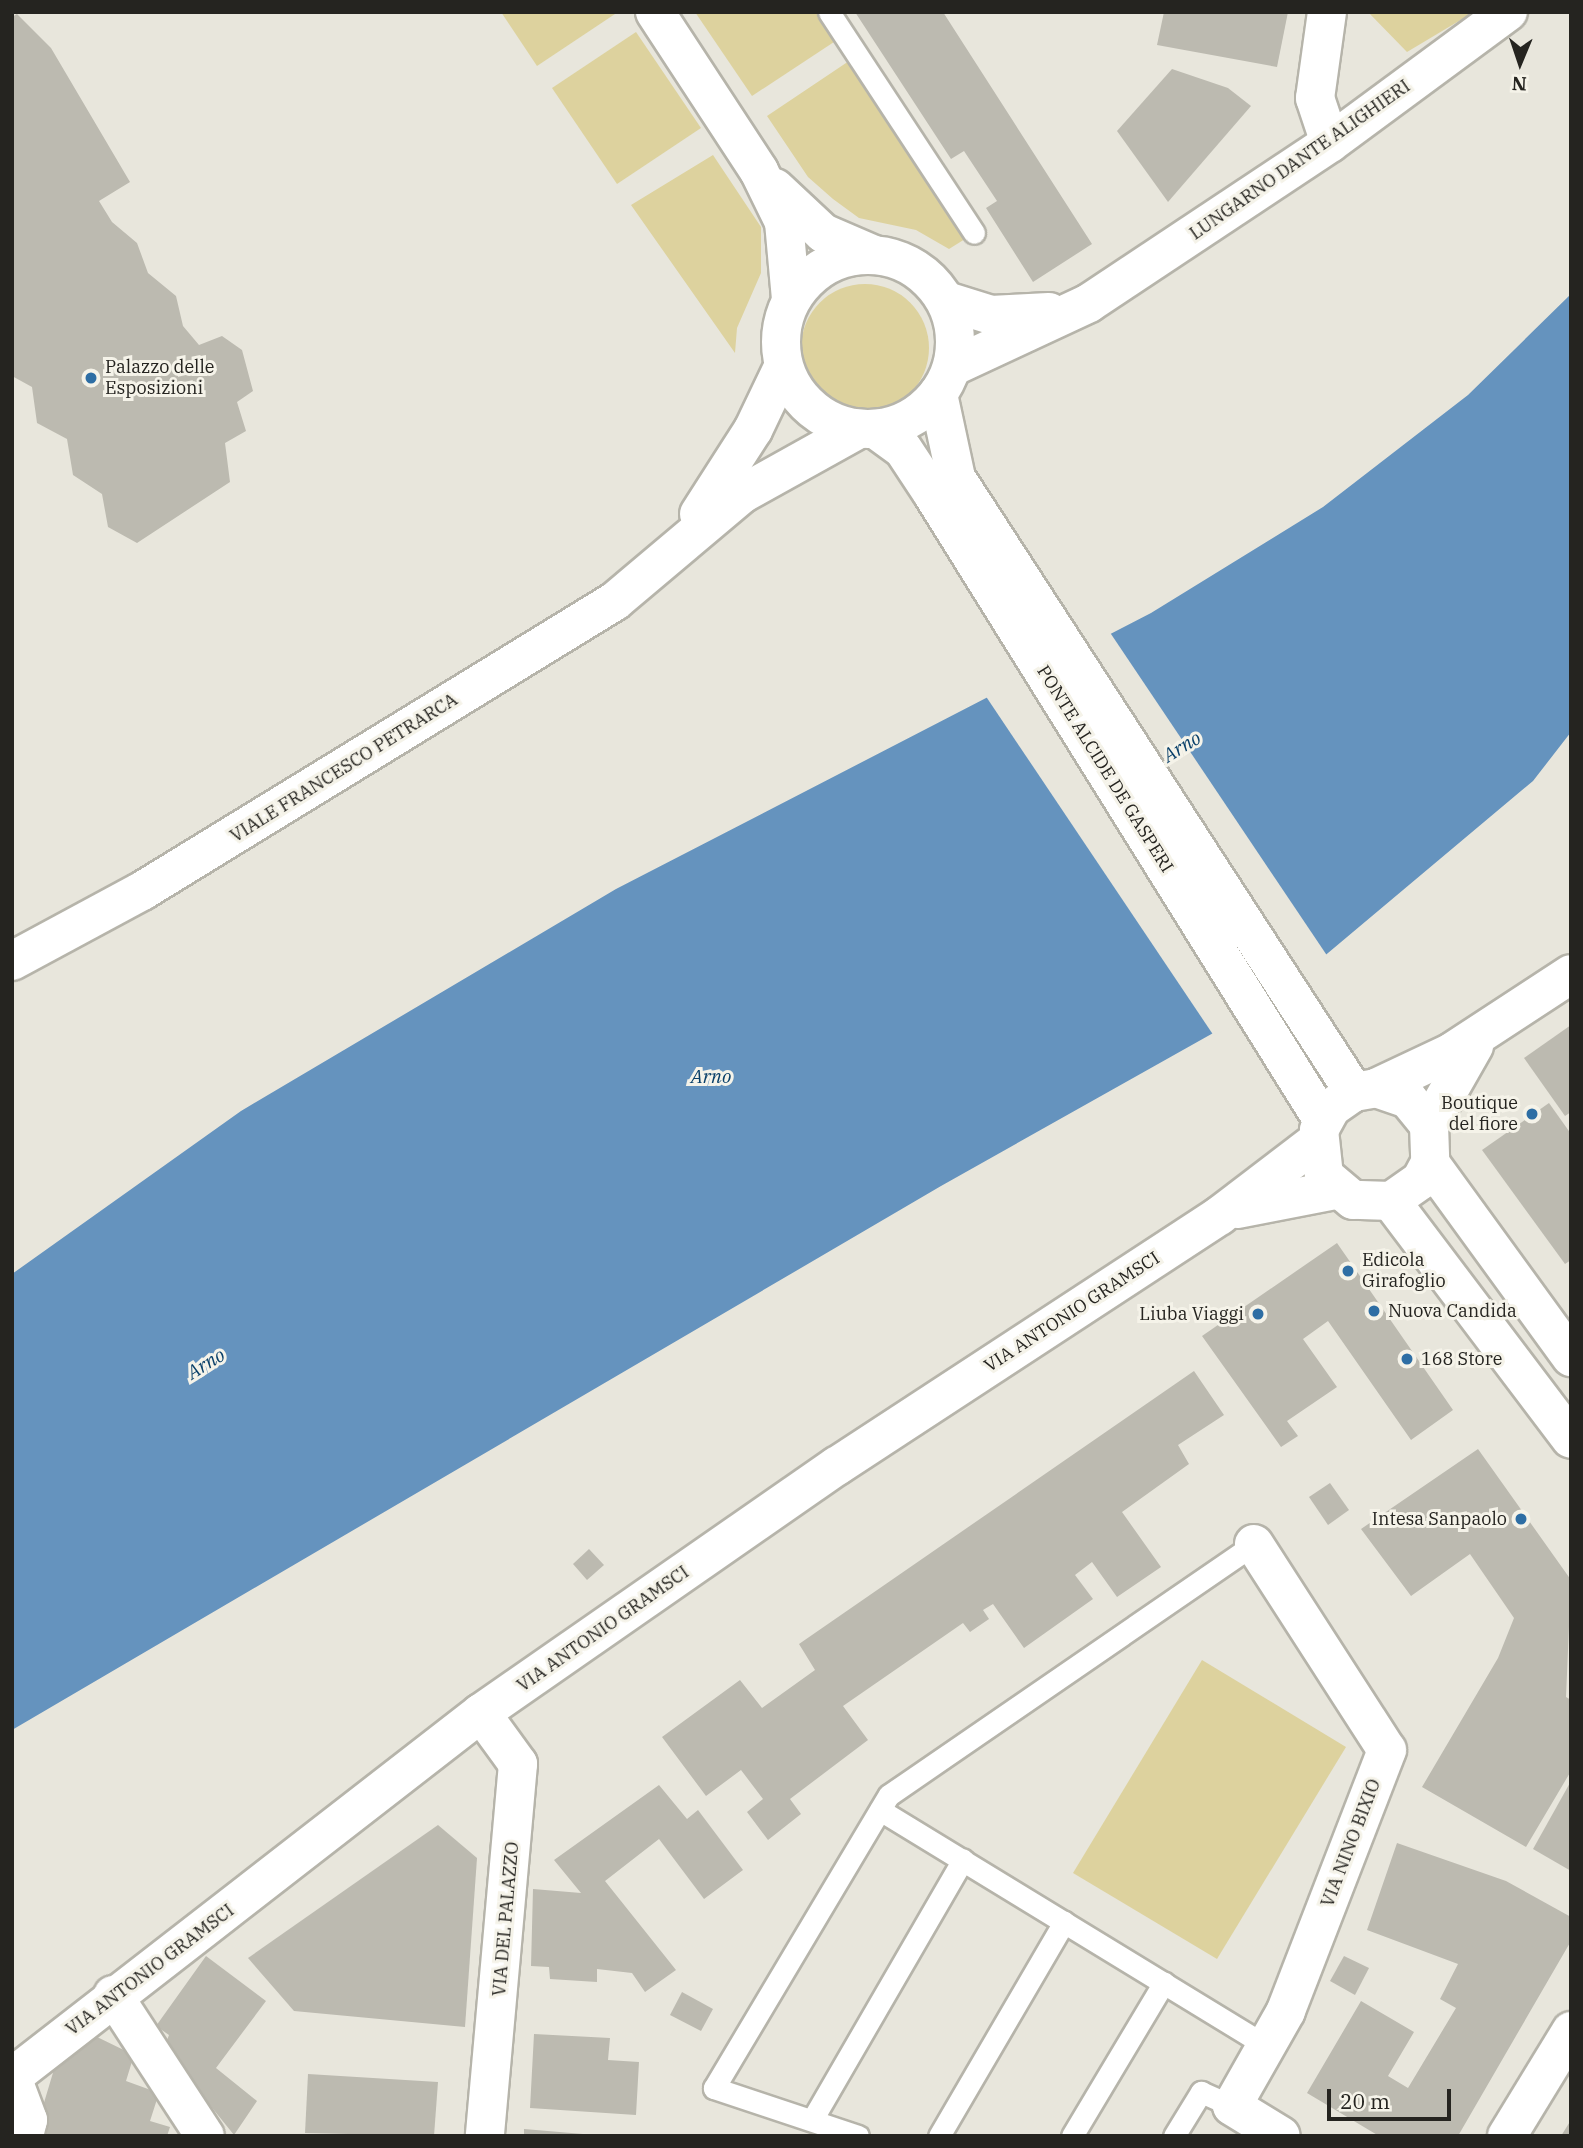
<!DOCTYPE html>
<html>
<head>
<meta charset="utf-8">
<style>
	body { margin:0 }
	#map { position:relative; width:1583px; height:2148px; overflow:hidden; background:#e8e6dc; font-family:"IBM Plex Serif",serif }
	div>[style] { position:absolute }
	.green>* { inset:0; background:#ddd29e }
	.round { border-radius:50% }
	.water>* { inset:0; background:#6593be }
	.pier>* { inset:0; background:#e8e6dc }
	.building>* { inset:0; background:#bcbab0 }
	.roads { filter:drop-shadow(2px 0 #b6b4aa) drop-shadow(-2px 0 #b6b4aa) drop-shadow(0 2px #b6b4aa) drop-shadow(0 -2px #b6b4aa) }
	.lane>* { height:21px; margin:-10.5px; padding:0 10.5px; transform-origin:10.5px; border-radius:10.5px; background:#fff }
	.street>* { height:38px; margin:-19px; padding:0 19px; transform-origin:19px; border-radius:19px; background:#fff }
	.secondary>* { height:38px; margin:-19px; padding:0 19px; transform-origin:19px; border-radius:19px; background:#fff }
	.primary>* { height:38px; margin:-19px; padding:0 19px; transform-origin:19px; border-radius:19px; background:#fff }
	.primary>.ring { margin:-19px; padding:0; box-sizing:content-box; background:none; border:38px solid #fff; border-radius:50% }
	.dots>* { width:19px; height:19px; translate:-50% -50%; box-sizing:border-box; border:4px solid #f5f3e9; border-radius:50% }
	span { translate:-50% -50%; white-space:nowrap; text-align:center; line-height:1.15; -webkit-text-stroke:6px #f5f3e9; paint-order:stroke }
	.street-label { font-size:18px; color:#252420 }
	.poi-label { font-size:18px; color:#252420 }
	.left { translate:0 -50%; text-align:left }
	.right { translate:-100% -50%; text-align:right }
	.water-label { font-size:19px; color:#083f69; font-style:italic }
	.frame { position:absolute; inset:0; border:14px solid #252420; pointer-events:none }
	.north { position:absolute; left:1485px; top:28px; width:70px; height:70px; -webkit-text-stroke:5px #f5f3e9; paint-order:stroke; rotate:182deg; font-size:19px; font-weight:700; line-height:28px; text-align:center; color:#252420 }
	.north::after { content:''; display:block; margin:auto; width:24px; height:32px; background:#252420; clip-path:polygon(50% 0,100% 100%,50% 72%,0 100%) }
	.scale { position:absolute; left:1327px; top:2089px; width:124px; height:32px; box-sizing:border-box; border:4px solid #252420; border-top:0; padding-left:9px; font-size:21px; line-height:24px; white-space:nowrap; color:#252420; -webkit-text-stroke:5px #f5f3e9; paint-order:stroke }
</style>
</head>
<body>
<div id="map">
	<div class="green">
		<i style="clip-path:polygon(501px 12px,618px 12px,537px 66px)"></i>
		<i style="clip-path:polygon(695px 12px,818px 12px,837px 40px,752px 96px)"></i>
		<i style="clip-path:polygon(1368px 12px,1474px 12px,1407px 52px)"></i>
		<i style="clip-path:polygon(636px 32px,701px 128px,617px 184px,552px 88px)"></i>
		<i style="clip-path:polygon(849px 61px,965px 239px,949px 249px,916px 230px,859px 218px,833px 199px,808px 177px,767px 116px)"></i>
		<i style="clip-path:polygon(713px 155px,761px 227px,761px 273px,737px 328px,735px 353px,631px 205px)"></i>
		<i class="round" style="left:801px;top:284px;width:128px;height:128px"></i>
		<i style="clip-path:polygon(1202px 1660px,1346px 1747px,1217px 1959px,1073px 1873px)"></i>
	</div>
	<div class="water">
		<i style="clip-path:polygon(1571px 294px,1571px 732px,1533px 781px,1272px 1000px,941px 1186px,12px 1730px,12px 1274px,241px 1111px,616px 889px,1151px 613px,1323px 507px,1468px 395px)"></i>
	</div>
	<div class="pier">
		<i style="clip-path:polygon(1109px 631px,1328px 957px,1274px 1003px,1214px 1036px,985px 695px)"></i>
	</div>
	<div class="building">
		<i style="clip-path:polygon(855px 12px,943px 12px,1092px 244px,1033px 282px,986px 208px,997px 201px,964px 151px,951px 159px)"></i>
		<i style="clip-path:polygon(1164px 12px,1288px 12px,1277px 67px,1157px 45px)"></i>
		<i style="clip-path:polygon(17px 14px,51px 48px,130px 182px,99px 201px,112px 222px,137px 243px,148px 273px,176px 296px,183px 326px,199px 345px,222px 336px,242px 350px,253px 391px,237px 402px,246px 431px,225px 443px,230px 482px,137px 543px,108px 527px,102px 494px,73px 475px,67px 439px,37px 423px,32px 387px,12px 376px,12px 17px)"></i>
		<i style="clip-path:polygon(1172px 69px,1228px 88px,1251px 106px,1168px 202px,1117px 131px)"></i>
		<i style="clip-path:polygon(1571px 1025px,1571px 1112px,1565px 1116px,1524px 1058px)"></i>
		<i style="clip-path:polygon(1549px 1103px,1571px 1134px,1571px 1260px,1565px 1264px,1482px 1150px)"></i>
		<i style="clip-path:polygon(1337px 1243px,1453px 1410px,1411px 1440px,1328px 1321px,1303px 1339px,1337px 1387px,1287px 1421px,1298px 1436px,1281px 1447px,1202px 1336px)"></i>
		<i style="clip-path:polygon(1194px 1371px,1224px 1415px,1178px 1445px,1189px 1464px,1122px 1512px,1161px 1567px,1117px 1597px,1092px 1562px,1075px 1575px,1093px 1599px,1024px 1648px,993px 1604px,983px 1610px,989px 1619px,970px 1632px,963px 1623px,843px 1706px,868px 1740px,790px 1799px,801px 1814px,768px 1840px,747px 1812px,763px 1799px,741px 1770px,706px 1796px,662px 1737px,740px 1680px,762px 1708px,815px 1670px,799px 1644px)"></i>
		<i style="clip-path:polygon(1478px 1449px,1571px 1580px,1566px 1697px,1571px 1700px,1571px 1771px,1526px 1847px,1422px 1787px,1498px 1658px,1514px 1618px,1470px 1554px,1411px 1596px,1361px 1529px)"></i>
		<i style="clip-path:polygon(1330px 1483px,1349px 1510px,1328px 1525px,1309px 1497px)"></i>
		<i style="clip-path:polygon(589px 1549px,604px 1565px,587px 1580px,573px 1564px)"></i>
		<i style="clip-path:polygon(1571px 1781px,1571px 1871px,1533px 1849px)"></i>
		<i style="clip-path:polygon(659px 1785px,687px 1819px,698px 1810px,743px 1870px,704px 1899px,659px 1839px,605px 1881px,676px 1970px,645px 1992px,632px 1973px,597px 1969px,597px 1982px,550px 1979px,549px 1967px,531px 1966px,533px 1889px,581px 1893px,554px 1860px)"></i>
		<i style="clip-path:polygon(438px 1825px,477px 1858px,465px 2027px,294px 2011px,248px 1958px)"></i>
		<i style="clip-path:polygon(1397px 1843px,1506px 1881px,1571px 1917px,1571px 1941px,1458px 2136px,1379px 2136px,1307px 2093px,1361px 2001px,1414px 2032px,1388px 2076px,1408px 2088px,1456px 2008px,1440px 1999px,1458px 1964px,1367px 1930px)"></i>
		<i style="clip-path:polygon(206px 1956px,266px 2001px,216px 2068px,257px 2101px,234px 2135px,164px 2048px,169px 2035px,156px 2026px)"></i>
		<i style="clip-path:polygon(1344px 1956px,1369px 1968px,1355px 1995px,1330px 1981px)"></i>
		<i style="clip-path:polygon(682px 1992px,713px 2009px,701px 2031px,670px 2015px)"></i>
		<i style="clip-path:polygon(534px 2034px,610px 2038px,608px 2060px,639px 2062px,636px 2115px,530px 2108px)"></i>
		<i style="clip-path:polygon(93px 2035px,134px 2055px,126px 2081px,159px 2093px,150px 2121px,170px 2127px,167px 2136px,34px 2136px,58px 2056px)"></i>
		<i style="clip-path:polygon(308px 2074px,438px 2082px,434px 2136px,305px 2133px)"></i>
		<i style="clip-path:polygon(1571px 2120px,1571px 2136px,1561px 2136px)"></i>
		<i style="clip-path:polygon(524px 2129px,583px 2134px,583px 2136px,524px 2136px)"></i>
	</div>
	<div class="roads">
		<div class="lane">
			<i style="left:829px;top:12px;width:264px;rotate:56.7deg"></i>
			<i style="left:880px;top:1810px;width:451px;rotate:31.4deg"></i>
			<i style="left:812px;top:2120px;width:301px;rotate:-59.9deg"></i>
			<i style="left:858px;top:2136px;width:152px;rotate:-161.6deg"></i>
			<i style="left:714px;top:2088px;width:341px;rotate:-59.2deg"></i>
			<i style="left:889px;top:1795px;width:443px;rotate:-34.5deg"></i>
			<i style="left:939px;top:2136px;width:248px;rotate:-59.7deg"></i>
			<i style="left:1072px;top:2136px;width:179px;rotate:-59.1deg"></i>
			<i style="left:1174px;top:2136px;width:52px;rotate:-58.5deg"></i>
			<i style="left:1201px;top:2092px;width:34px;rotate:24deg"></i>
		</div>
		<div class="street">
			<i style="left:655px;top:12px;width:190px;rotate:56.8deg"></i>
			<i style="left:759px;top:171px;width:57px;rotate:63.9deg"></i>
			<i style="left:784px;top:222px;width:77px;rotate:84.8deg"></i>
			<i style="left:1327px;top:12px;width:87px;rotate:97.9deg"></i>
			<i style="left:1315px;top:98px;width:47px;rotate:71.6deg"></i>
			<i style="left:775px;top:188px;width:66px;rotate:43.2deg"></i>
			<i style="left:823px;top:233px;width:53px;rotate:23.2deg"></i>
			<i style="left:1376px;top:1088px;width:84px;rotate:-25.3deg"></i>
			<i style="left:1452px;top:1052px;width:142px;rotate:-33.2deg"></i>
			<i style="left:1429px;top:1125px;width:91px;rotate:-60.3deg"></i>
			<i style="left:1254px;top:1544px;width:245px;rotate:57.2deg"></i>
			<i style="left:1387px;top:1750px;width:280px;rotate:111.2deg"></i>
			<i style="left:1286px;top:2011px;width:109px;rotate:119.6deg"></i>
			<i style="left:1232px;top:2106px;width:57px;rotate:31.5deg"></i>
			<i style="left:113px;top:1995px;width:168px;rotate:56.9deg"></i>
			<i style="left:12px;top:2077px;width:46px;rotate:69.6deg"></i>
			<i style="left:28px;top:2120px;width:16px;rotate:104deg"></i>
			<i style="left:1507px;top:2136px;width:123px;rotate:-58.6deg"></i>
		</div>
		<div class="secondary">
			<i style="left:938px;top:394px;width:86px;rotate:77.9deg"></i>
			<i style="left:956px;top:478px;width:732px;rotate:57.05deg"></i>
			<i style="left:875px;top:429px;width:34px;rotate:36deg"></i>
			<i style="left:903px;top:449px;width:53px;rotate:56.6deg"></i>
			<i style="left:932px;top:493px;width:738px;rotate:58.08deg"></i>
			<i style="left:1430px;top:1163px;width:19px;rotate:118deg"></i>
			<i style="left:1421px;top:1180px;width:37px;rotate:145deg"></i>
			<i style="left:1391px;top:1201px;width:38px;rotate:-178deg"></i>
			<i style="left:1353px;top:1200px;width:38px;rotate:-140deg"></i>
			<i style="left:1324px;top:1176px;width:46px;rotate:-96.2deg"></i>
			<i style="left:1319px;top:1130px;width:25px;rotate:-61deg"></i>
			<i style="left:1331px;top:1108px;width:28px;rotate:-35deg"></i>
			<i style="left:1354px;top:1092px;width:22px;rotate:-10deg"></i>
			<i style="left:1376px;top:1088px;width:34px;rotate:19deg"></i>
			<i style="left:1408px;top:1099px;width:33px;rotate:51deg"></i>
			<i style="left:1429px;top:1125px;width:38px;rotate:88deg"></i>
			<i style="left:1430px;top:1163px;width:240px;rotate:54deg"></i>
			<i style="left:1391px;top:1201px;width:298px;rotate:52.9deg"></i>
			<i style="left:1237px;top:1209px;width:101px;rotate:-10.9deg"></i>
			<i style="left:481px;top:1713px;width:63px;rotate:54deg"></i>
			<i style="left:518px;top:1764px;width:373px;rotate:95.1deg"></i>
			<i style="left:12px;top:2077px;width:594px;rotate:-37.82deg"></i>
			<i style="left:481px;top:1713px;width:433px;rotate:-34.8deg"></i>
			<i style="left:837px;top:1466px;width:457px;rotate:-33.2deg"></i>
			<i style="left:1219px;top:1216px;width:123px;rotate:-37.4deg"></i>
		</div>
		<div class="primary">
			<i class="ring" style="left:781px;top:255px;width:136px;height:136px"></i>
			<i style="left:946px;top:301px;width:47px;rotate:17.3deg"></i>
			<i style="left:991px;top:315px;width:58px;rotate:-3deg"></i>
			<i style="left:952px;top:367px;width:151px;rotate:-25deg"></i>
			<i style="left:1089px;top:303px;width:289px;rotate:-33.6deg"></i>
			<i style="left:1330px;top:143px;width:221px;rotate:-36.4deg"></i>
			<i style="left:699px;top:514px;width:100px;rotate:-57.3deg"></i>
			<i style="left:753px;top:430px;width:70px;rotate:-64.5deg"></i>
			<i style="left:12px;top:961px;width:148px;rotate:-28.3deg"></i>
			<i style="left:142px;top:891px;width:555px;rotate:-31.51deg"></i>
			<i style="left:615px;top:601px;width:166px;rotate:-40.1deg"></i>
			<i style="left:742px;top:494px;width:134px;rotate:-29.1deg"></i>
		</div>
	</div>
	<div class="dots">
		<i style="left:91px;top:378px;background:#2e6ea4"></i>
		<i style="left:1532px;top:1114px;background:#2e6ea4"></i>
		<i style="left:1348px;top:1271px;background:#2e6ea4"></i>
		<i style="left:1374px;top:1311px;background:#2e6ea4"></i>
		<i style="left:1258px;top:1314px;background:#2e6ea4"></i>
		<i style="left:1407px;top:1359px;background:#2e6ea4"></i>
		<i style="left:1521px;top:1519px;background:#2e6ea4"></i>
	</div>
	<div class="street-label">
		<span style="left:1300px;top:160px;rotate:-35deg">LUNGARNO DANTE ALIGHIERI</span>
		<span style="left:344px;top:768px;rotate:-32deg">VIALE FRANCESCO PETRARCA</span>
		<span style="left:1105px;top:769px;rotate:58deg">PONTE ALCIDE DE GASPERI</span>
		<span style="left:1072px;top:1312px;rotate:-33deg">VIA ANTONIO GRAMSCI</span>
		<span style="left:603px;top:1629px;rotate:-35deg">VIA ANTONIO GRAMSCI</span>
		<span style="left:1351px;top:1843px;rotate:-69deg">VIA NINO BIXIO</span>
		<span style="left:506px;top:1919px;rotate:-85deg">VIA DEL PALAZZO</span>
		<span style="left:150px;top:1970px;rotate:-37deg">VIA ANTONIO GRAMSCI</span>
	</div>
	<div class="poi-label">
		<span class="left" style="left:105px;top:378px">Palazzo delle<br>Esposizioni</span>
		<span class="right" style="left:1518px;top:1114px">Boutique<br>del fiore</span>
		<span class="left" style="left:1362px;top:1271px">Edicola<br>Girafoglio</span>
		<span class="left" style="left:1388px;top:1311px">Nuova Candida</span>
		<span class="right" style="left:1244px;top:1314px">Liuba Viaggi</span>
		<span class="left" style="left:1421px;top:1359px">168 Store</span>
		<span class="right" style="left:1507px;top:1519px">Intesa Sanpaolo</span>
	</div>
	<div class="water-label">
		<span style="left:1182px;top:747px;rotate:-32deg">Arno</span>
		<span style="left:711px;top:1077px">Arno</span>
		<span style="left:206px;top:1364px;rotate:-32deg">Arno</span>
	</div>
	<div class="frame"></div>
	<div class="north">N</div>
	<div class="scale">20 m</div>
</div>
</body>
</html>
